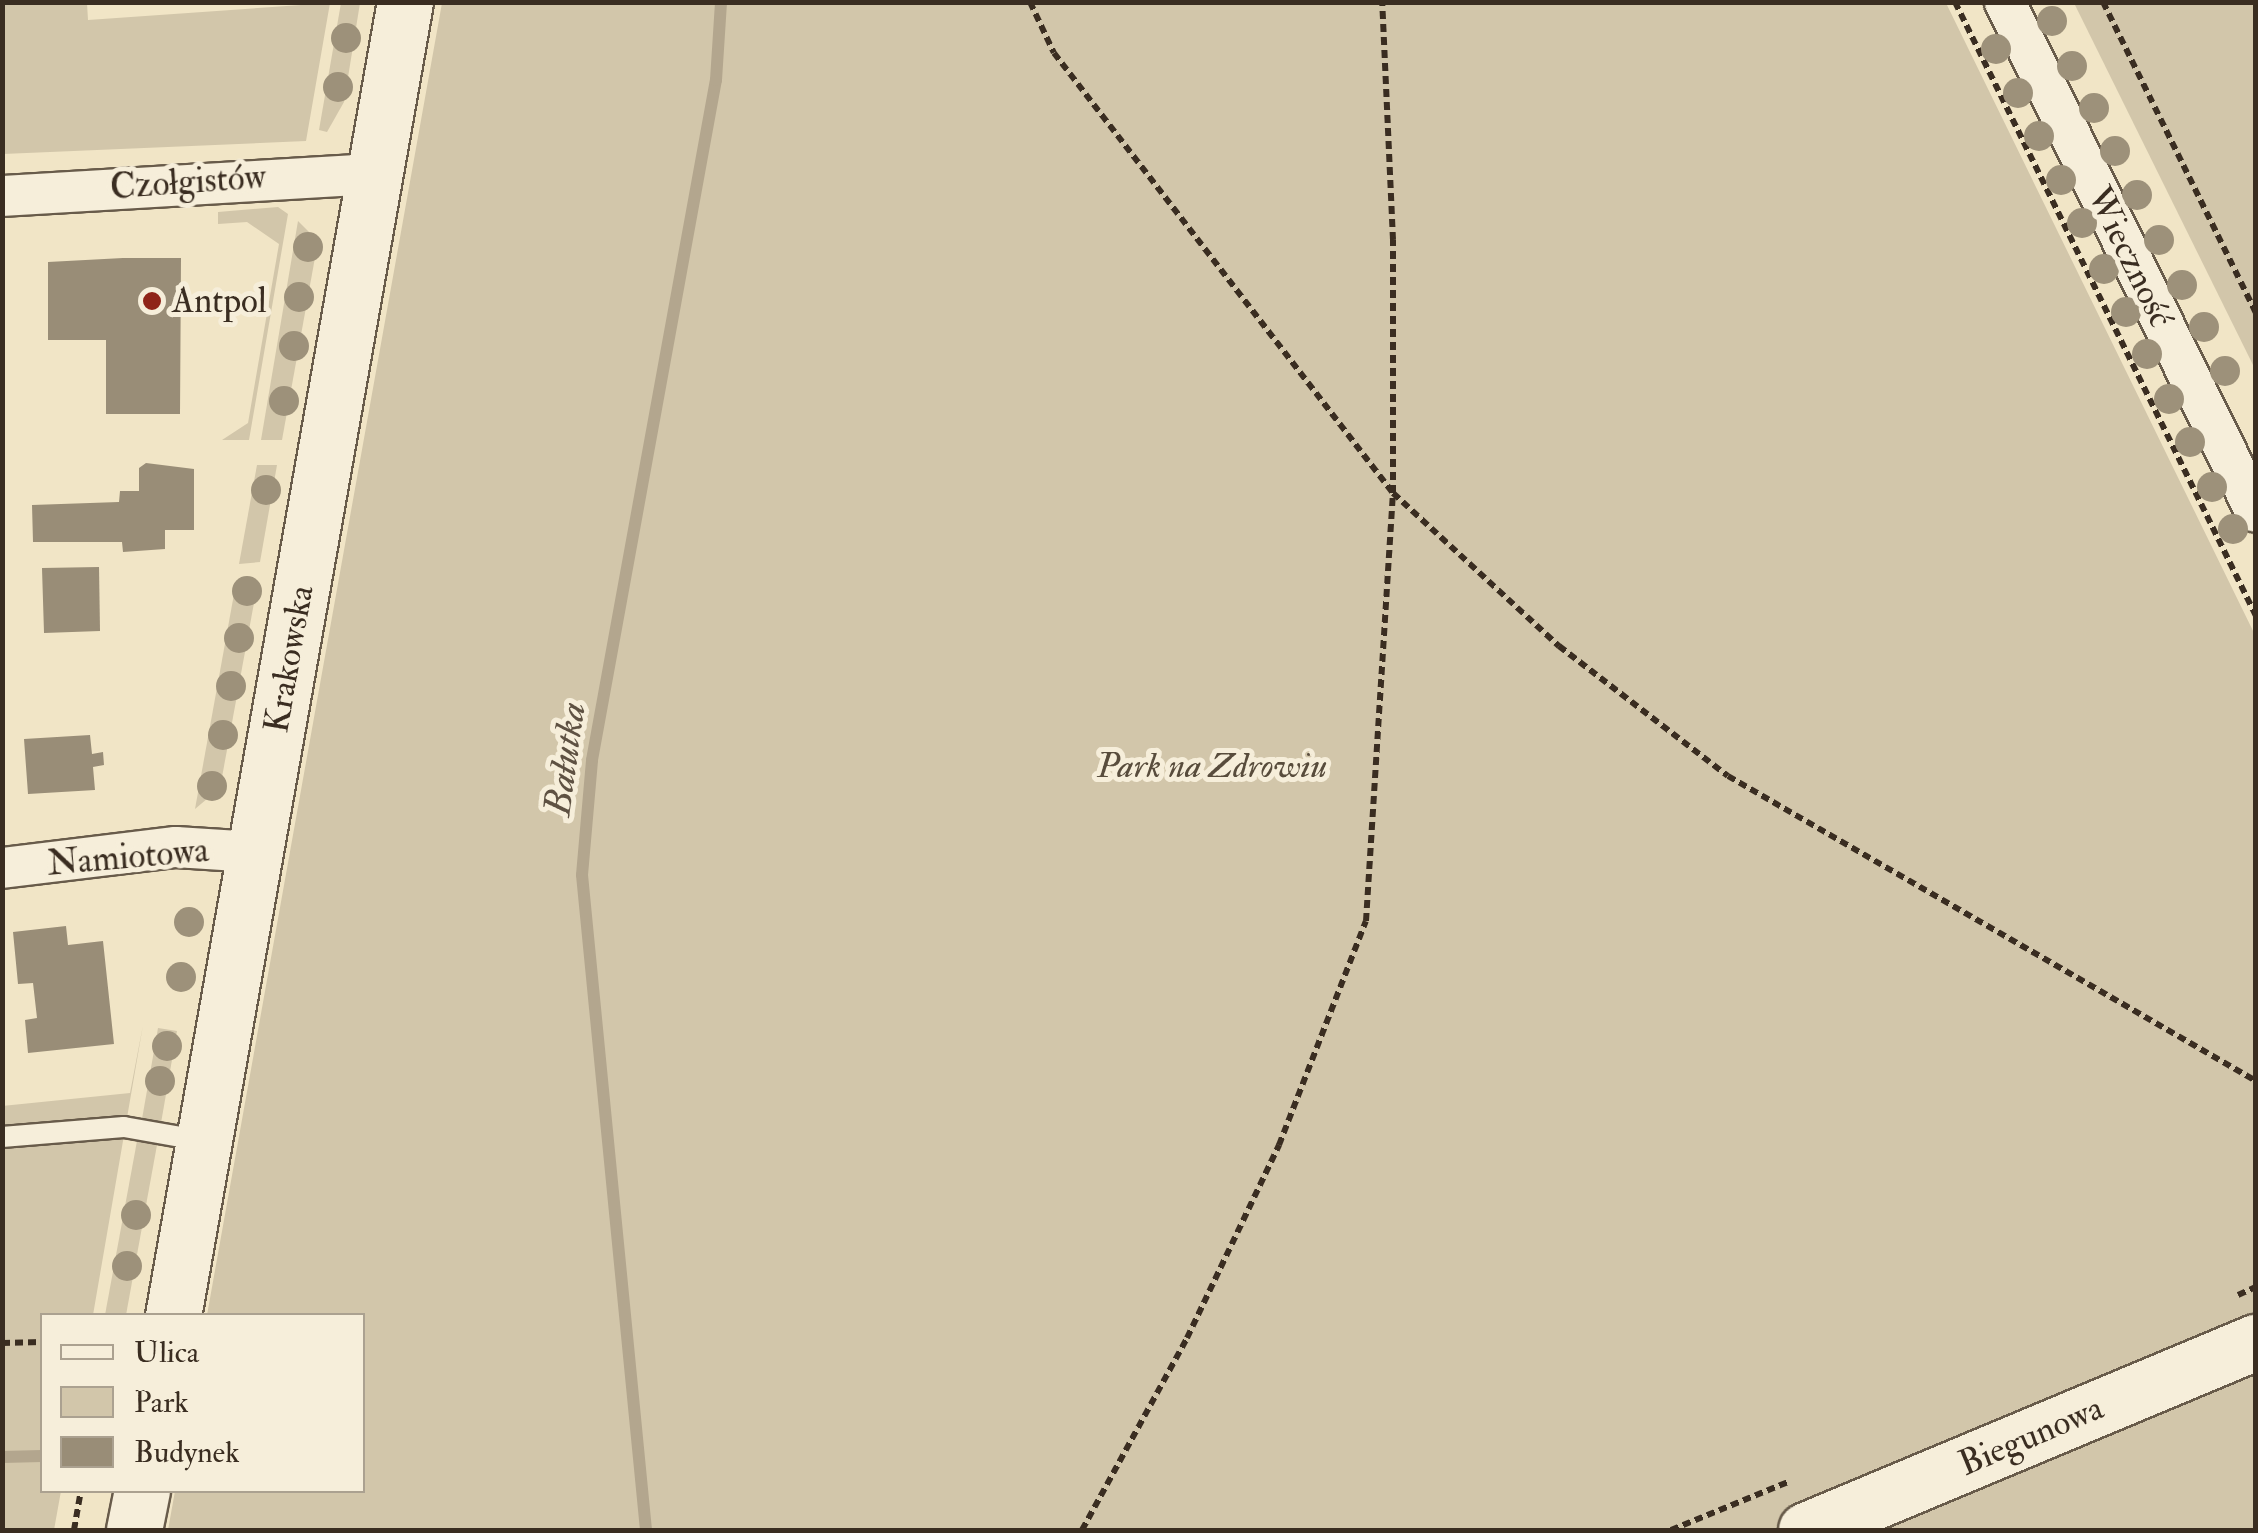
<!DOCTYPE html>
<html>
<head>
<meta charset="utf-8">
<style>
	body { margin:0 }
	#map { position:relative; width:2258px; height:1533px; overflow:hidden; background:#f1e5c6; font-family:"IM FELL Double Pica",serif }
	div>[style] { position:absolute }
	.green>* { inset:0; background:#d2c6aa }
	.stream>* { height:12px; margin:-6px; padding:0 6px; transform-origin:6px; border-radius:6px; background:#b3a68e }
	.building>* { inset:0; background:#998d77 }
	.path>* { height:6px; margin-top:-3px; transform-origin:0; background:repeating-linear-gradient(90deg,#3a2d21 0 8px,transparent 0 13px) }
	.roads { filter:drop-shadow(2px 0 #685b4a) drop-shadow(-2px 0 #685b4a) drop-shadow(0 2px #685b4a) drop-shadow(0 -2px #685b4a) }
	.service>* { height:20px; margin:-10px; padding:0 10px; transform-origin:10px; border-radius:10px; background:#f6eeda }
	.minor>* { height:40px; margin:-20px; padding:0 20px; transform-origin:20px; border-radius:20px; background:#f6eeda }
	.secondary>* { height:55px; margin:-27.5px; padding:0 27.5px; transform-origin:27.5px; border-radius:27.5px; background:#f6eeda }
	.trees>* { width:30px; height:30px; margin:-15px; border-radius:50%; background:#9d917a }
	.dots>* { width:28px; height:28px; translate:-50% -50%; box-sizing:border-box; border:5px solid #f6eeda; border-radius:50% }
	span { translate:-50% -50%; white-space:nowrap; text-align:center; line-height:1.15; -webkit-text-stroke:10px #f6eeda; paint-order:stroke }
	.street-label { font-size:35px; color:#3a2d21 }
	.poi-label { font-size:35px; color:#3a2d21 }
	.left { translate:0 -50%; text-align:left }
	.park-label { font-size:35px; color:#584c3c; font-style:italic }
	.water-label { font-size:38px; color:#5e5142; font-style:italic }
	.frame { position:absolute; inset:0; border:5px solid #3a2d21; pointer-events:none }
	.legend { position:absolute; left:40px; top:1313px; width:325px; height:180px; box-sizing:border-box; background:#f6eeda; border:2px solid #aba190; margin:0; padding:12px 18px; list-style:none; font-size:30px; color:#3a2d21 }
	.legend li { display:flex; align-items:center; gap:20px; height:50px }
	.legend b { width:50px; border:2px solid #aba190 }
</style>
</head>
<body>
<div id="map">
	<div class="green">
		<i style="clip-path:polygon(2px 3px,87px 3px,88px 20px,330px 3px,306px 141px,3px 154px)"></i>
		<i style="clip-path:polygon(341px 3px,360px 3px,344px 102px,327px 132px,319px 130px)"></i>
		<i style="clip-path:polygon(442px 3px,1946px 3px,2255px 635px,2255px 1530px,168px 1530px,175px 1491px,362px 1490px,362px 1316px,207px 1315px)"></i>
		<i style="clip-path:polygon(2074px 3px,2255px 3px,2255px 369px)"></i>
		<i style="clip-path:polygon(278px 207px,288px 214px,249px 440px,222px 440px,248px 423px,279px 244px,247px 222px,218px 224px,218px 212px)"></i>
		<i style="clip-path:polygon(298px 221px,318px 241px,282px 440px,261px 440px)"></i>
		<i style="clip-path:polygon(257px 465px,277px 465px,260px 562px,239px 564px)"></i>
		<i style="clip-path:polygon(258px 581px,220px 788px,195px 809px,236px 583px)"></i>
		<i style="clip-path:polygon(143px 1025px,93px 1315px,42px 1316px,42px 1490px,61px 1491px,54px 1530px,3px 1530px,2px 1106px,130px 1093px)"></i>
		<i style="clip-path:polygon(158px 1028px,177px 1031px,161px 1123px,142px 1119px)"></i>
		<i style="clip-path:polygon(137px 1141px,157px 1145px,126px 1315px,105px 1315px)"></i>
	</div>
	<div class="stream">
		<i style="left:2px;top:1457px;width:40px;rotate:-1.4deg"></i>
		<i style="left:646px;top:1530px;width:658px;rotate:-95.58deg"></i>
		<i style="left:582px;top:875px;width:115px;rotate:-85deg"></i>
		<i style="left:592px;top:760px;width:691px;rotate:-79.67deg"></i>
		<i style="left:716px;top:80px;width:78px;rotate:-86.3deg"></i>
	</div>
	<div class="building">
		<i style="clip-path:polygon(123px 258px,181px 258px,180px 414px,106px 414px,106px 340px,48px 340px,48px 262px)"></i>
		<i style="clip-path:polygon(146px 463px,194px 469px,194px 530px,165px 530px,165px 549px,123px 552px,122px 542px,33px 542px,32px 505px,119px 502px,120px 491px,139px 491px,139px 468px)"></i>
		<i style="clip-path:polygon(99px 567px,100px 631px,44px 633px,42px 568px)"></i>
		<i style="clip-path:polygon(90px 735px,92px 754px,103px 752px,104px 765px,93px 767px,95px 790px,28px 794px,24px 739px)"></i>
		<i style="clip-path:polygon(66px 926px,68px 945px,103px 941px,114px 1044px,28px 1053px,25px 1020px,37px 1018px,33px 983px,18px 984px,13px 932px)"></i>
	</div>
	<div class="path">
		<i style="left:1030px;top:2px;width:56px;rotate:64.8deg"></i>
		<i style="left:1054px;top:53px;width:555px;rotate:52.39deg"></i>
		<i style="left:1393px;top:493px;width:226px;rotate:42.7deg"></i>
		<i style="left:1559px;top:646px;width:213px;rotate:37.6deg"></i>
		<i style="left:1728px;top:776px;width:610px;rotate:30.01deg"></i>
		<i style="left:1955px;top:2px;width:684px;rotate:63.88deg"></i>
		<i style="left:2103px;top:2px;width:347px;rotate:63.8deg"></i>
		<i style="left:2238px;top:1295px;width:20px;rotate:-24deg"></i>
		<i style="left:2px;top:1343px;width:40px;rotate:-1.4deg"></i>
		<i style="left:74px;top:1530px;width:41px;rotate:-80.1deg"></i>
		<i style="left:1082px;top:1530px;width:219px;rotate:-61.3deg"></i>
		<i style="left:1187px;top:1338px;width:214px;rotate:-64.5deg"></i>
		<i style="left:1279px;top:1145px;width:240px;rotate:-68.8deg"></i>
		<i style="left:1366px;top:921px;width:429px;rotate:-86.4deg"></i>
		<i style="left:1393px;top:493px;width:253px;rotate:-90deg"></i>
		<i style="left:1393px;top:240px;width:238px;rotate:-92.6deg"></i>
		<i style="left:1671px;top:1530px;width:126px;rotate:-22.3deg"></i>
	</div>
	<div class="roads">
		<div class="service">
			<i style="left:2px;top:1137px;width:122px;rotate:-4.7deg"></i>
			<i style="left:124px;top:1127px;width:80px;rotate:10deg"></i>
		</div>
		<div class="minor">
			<i style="left:2005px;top:2px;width:568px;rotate:63.8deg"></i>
			<i style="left:2px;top:196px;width:373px;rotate:-3.4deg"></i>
			<i style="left:2px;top:868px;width:175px;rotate:-6.9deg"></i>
			<i style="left:176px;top:847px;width:78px;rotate:3.7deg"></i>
		</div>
		<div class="secondary">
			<i style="left:173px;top:1316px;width:1334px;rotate:-79.99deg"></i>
			<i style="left:134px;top:1530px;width:41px;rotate:-78.7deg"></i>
			<i style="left:1806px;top:1530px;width:488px;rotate:-22.7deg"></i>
		</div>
	</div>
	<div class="trees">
		<i style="left:2052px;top:21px"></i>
		<i style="left:346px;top:38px"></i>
		<i style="left:1996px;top:49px"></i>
		<i style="left:2072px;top:66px"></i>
		<i style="left:338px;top:87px"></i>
		<i style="left:2018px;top:93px"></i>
		<i style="left:2094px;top:108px"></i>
		<i style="left:2039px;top:136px"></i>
		<i style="left:2115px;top:151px"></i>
		<i style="left:2061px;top:180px"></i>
		<i style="left:2137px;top:195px"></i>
		<i style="left:2082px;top:223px"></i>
		<i style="left:2159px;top:240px"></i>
		<i style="left:308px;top:247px"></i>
		<i style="left:2104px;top:269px"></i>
		<i style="left:2182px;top:285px"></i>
		<i style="left:299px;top:297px"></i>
		<i style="left:2126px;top:312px"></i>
		<i style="left:2204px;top:327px"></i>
		<i style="left:294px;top:346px"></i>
		<i style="left:2147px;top:354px"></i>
		<i style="left:2225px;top:371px"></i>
		<i style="left:2169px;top:399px"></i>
		<i style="left:284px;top:401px"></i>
		<i style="left:2190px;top:442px"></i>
		<i style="left:2212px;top:487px"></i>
		<i style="left:266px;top:490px"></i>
		<i style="left:2233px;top:529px"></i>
		<i style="left:247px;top:591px"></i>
		<i style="left:239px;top:638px"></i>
		<i style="left:231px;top:686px"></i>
		<i style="left:223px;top:735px"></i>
		<i style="left:212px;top:786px"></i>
		<i style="left:189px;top:922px"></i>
		<i style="left:181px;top:977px"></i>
		<i style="left:167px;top:1046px"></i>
		<i style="left:160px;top:1081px"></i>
		<i style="left:136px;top:1215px"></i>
		<i style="left:127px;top:1266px"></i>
	</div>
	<div class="dots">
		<i style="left:152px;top:301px;background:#8f2418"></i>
	</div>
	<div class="street-label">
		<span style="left:188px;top:182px;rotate:-4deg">Czołgistów</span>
		<span style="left:2130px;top:257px;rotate:64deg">Wieczność</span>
		<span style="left:289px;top:659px;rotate:-80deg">Krakowska</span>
		<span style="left:128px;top:857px;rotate:-5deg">Namiotowa</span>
		<span style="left:2031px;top:1436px;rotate:-23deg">Biegunowa</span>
	</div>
	<div class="poi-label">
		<span class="left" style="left:172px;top:301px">Antpol</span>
	</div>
	<div class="park-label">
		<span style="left:1212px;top:766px">Park na Zdrowiu</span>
	</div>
	<div class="water-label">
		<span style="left:566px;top:759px;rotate:-82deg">Bałutka</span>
	</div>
	<div class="frame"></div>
	<ul class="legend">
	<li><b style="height:12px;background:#f6eeda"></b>Ulica</li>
	<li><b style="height:28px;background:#d2c6aa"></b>Park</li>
	<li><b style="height:28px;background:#998d77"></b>Budynek</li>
	</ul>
</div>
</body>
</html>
